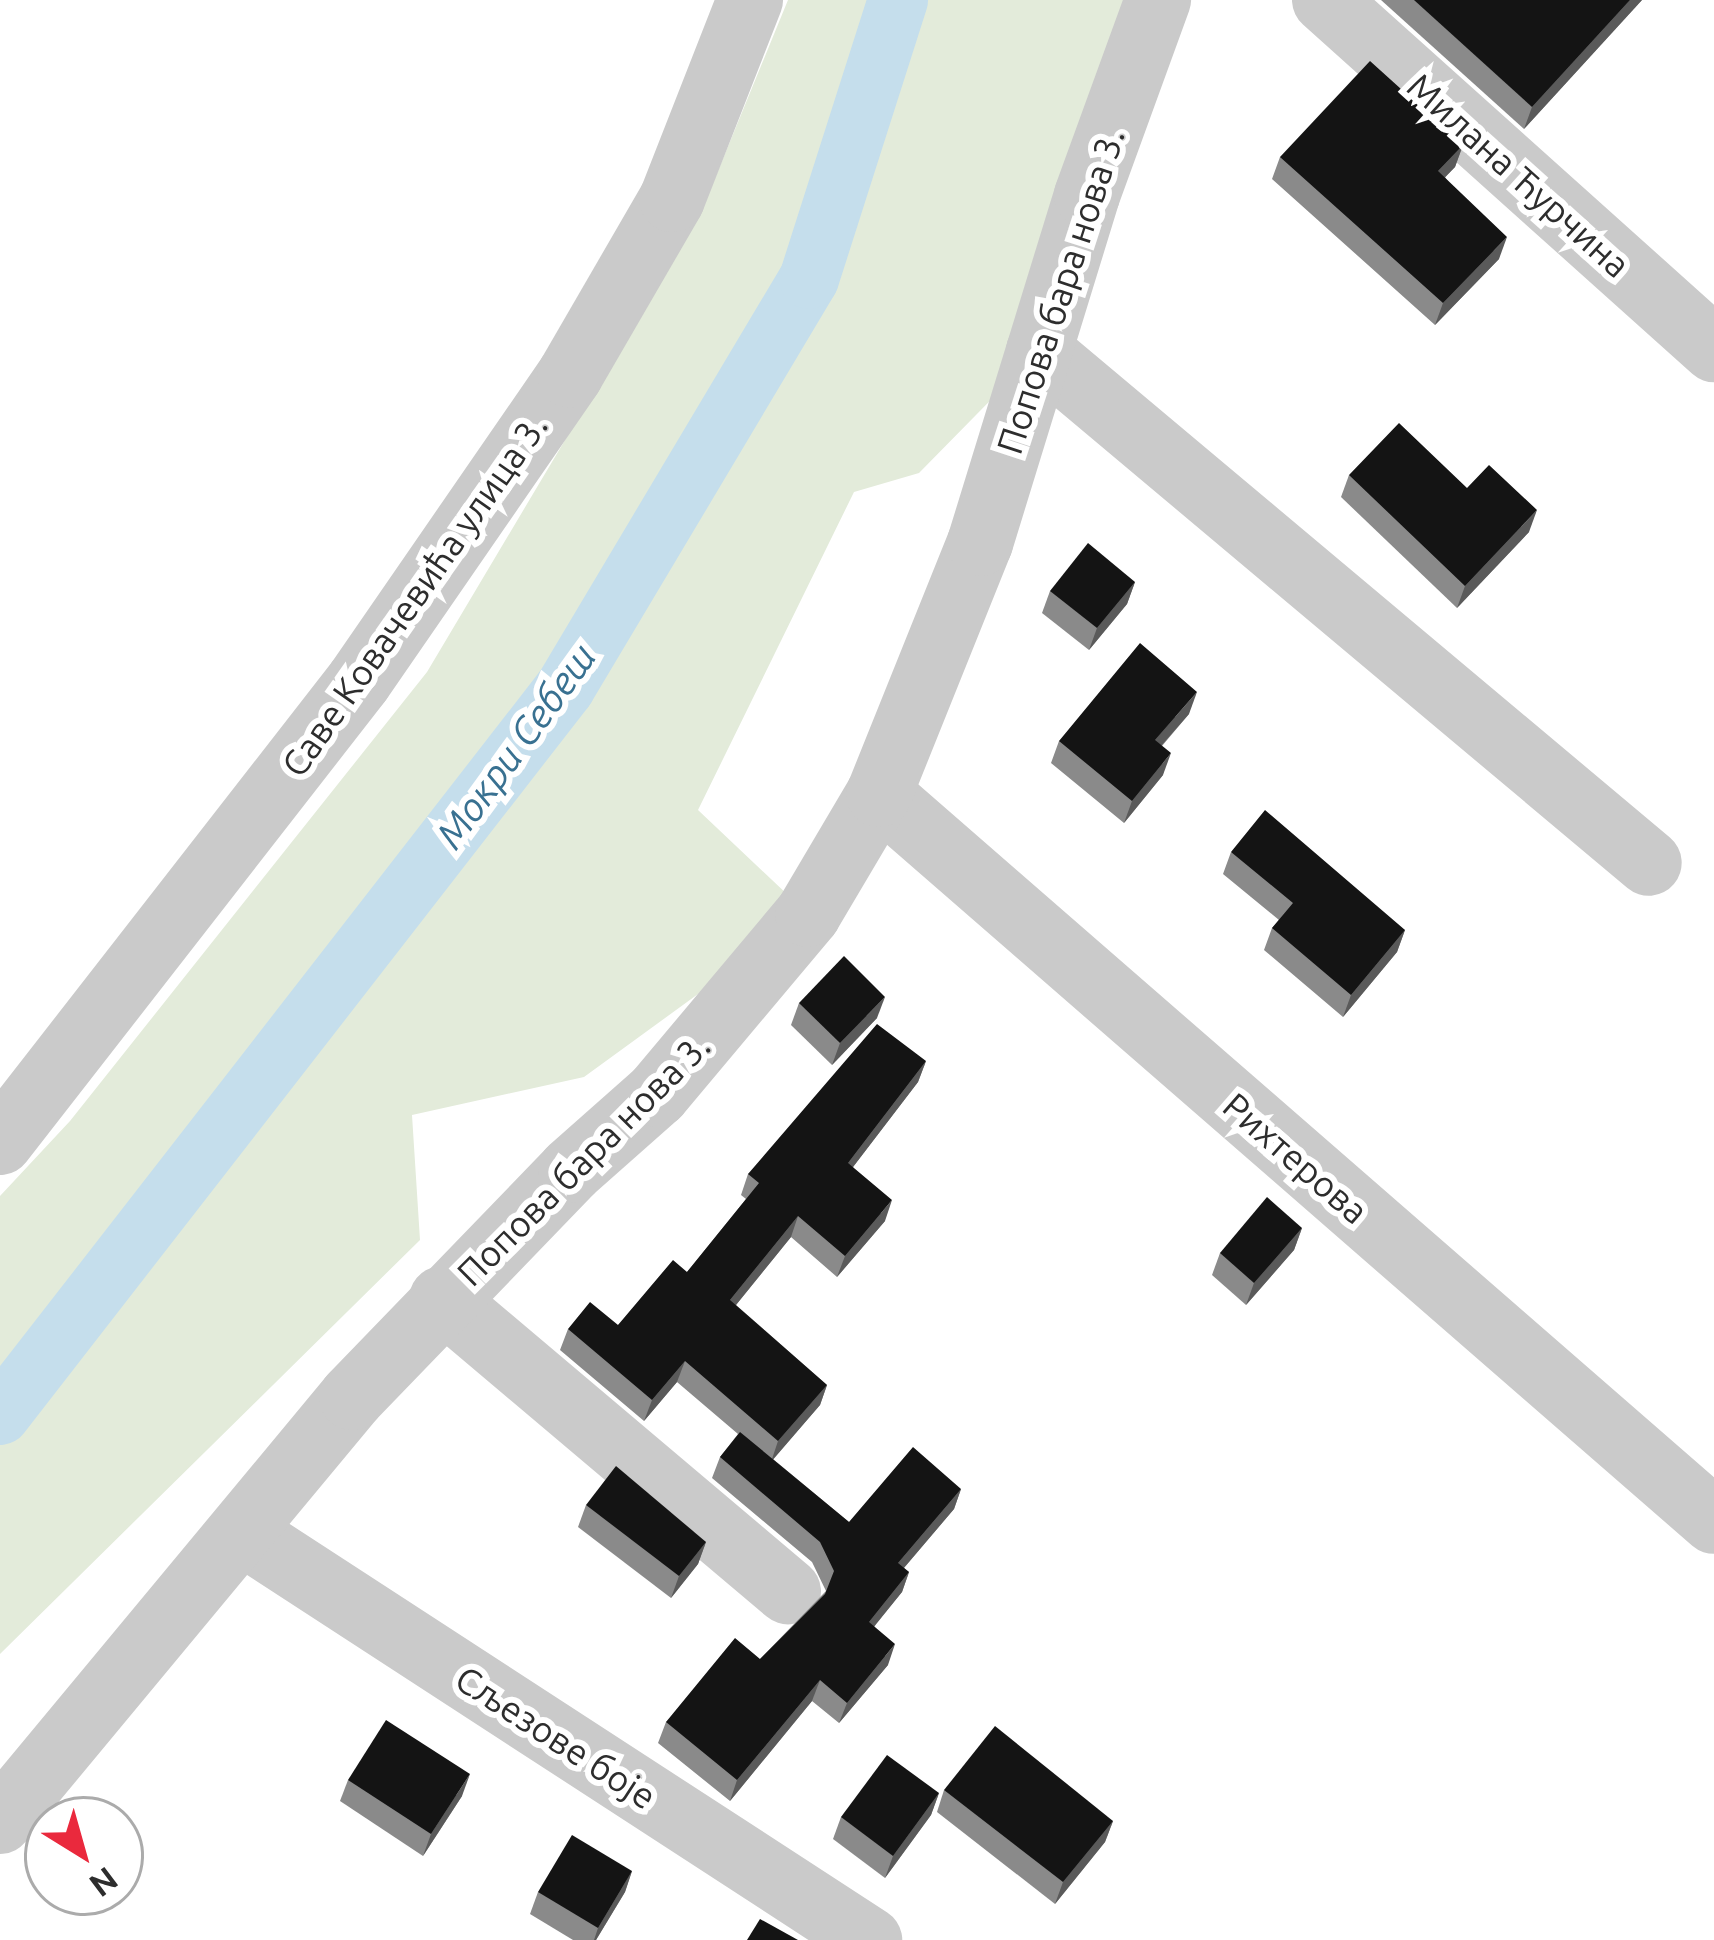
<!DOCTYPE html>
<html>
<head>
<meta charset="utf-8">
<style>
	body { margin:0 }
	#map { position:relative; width:1714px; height:1940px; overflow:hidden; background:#fff; font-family:Ubuntu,sans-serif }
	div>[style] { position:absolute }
	.green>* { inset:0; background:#e3ebda }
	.canal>* { height:60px; margin:-30px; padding:0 30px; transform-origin:30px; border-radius:30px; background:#c5deec }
	.minor>* { height:66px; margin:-33px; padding:0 33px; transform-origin:33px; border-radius:33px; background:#cacaca }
	.wall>* { inset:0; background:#8a8a8a }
	.shaded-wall>* { inset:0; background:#5a5a5a }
	.building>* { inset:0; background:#141414 }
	span { translate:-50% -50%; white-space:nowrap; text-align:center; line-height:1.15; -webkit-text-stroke:12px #fff; paint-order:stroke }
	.street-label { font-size:36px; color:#2d2d2d }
	.water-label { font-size:39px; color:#397191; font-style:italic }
	.north { position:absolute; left:24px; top:1796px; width:120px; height:120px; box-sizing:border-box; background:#fff; border:3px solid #ababab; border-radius:50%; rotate:143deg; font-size:33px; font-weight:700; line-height:48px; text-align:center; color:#2d2d2d }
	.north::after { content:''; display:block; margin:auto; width:42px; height:54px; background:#ea293d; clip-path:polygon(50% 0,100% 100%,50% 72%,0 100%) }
</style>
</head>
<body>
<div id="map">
	<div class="green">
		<i style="clip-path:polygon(788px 0,1156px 0,1039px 351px,919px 473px,854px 492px,698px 810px,808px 914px,584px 1077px,412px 1115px,420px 1240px,0 1654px,0 1196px,70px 1121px,427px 672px,702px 210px)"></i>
	</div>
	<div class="canal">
		<i style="left:0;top:1415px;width:921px;rotate:-52.15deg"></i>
		<i style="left:565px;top:688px;width:476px;rotate:-59.2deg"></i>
		<i style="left:809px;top:279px;width:293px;rotate:-72.3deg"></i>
	</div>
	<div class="minor">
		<i style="left:1325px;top:0;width:523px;rotate:41.9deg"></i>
		<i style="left:1039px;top:351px;width:796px;rotate:40.01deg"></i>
		<i style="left:879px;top:794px;width:1107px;rotate:41.04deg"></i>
		<i style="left:0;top:1142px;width:584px;rotate:-52.09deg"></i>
		<i style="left:359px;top:681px;width:372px;rotate:-55.4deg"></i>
		<i style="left:570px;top:375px;width:203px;rotate:-59.9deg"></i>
		<i style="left:672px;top:199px;width:214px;rotate:-68.6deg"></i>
		<i style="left:442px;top:1299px;width:453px;rotate:40.2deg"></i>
		<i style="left:243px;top:1533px;width:747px;rotate:33.03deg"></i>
		<i style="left:0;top:1821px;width:551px;rotate:-50.3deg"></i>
		<i style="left:352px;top:1397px;width:315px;rotate:-46deg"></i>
		<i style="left:571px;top:1170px;width:115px;rotate:-41.5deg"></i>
		<i style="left:657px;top:1094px;width:235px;rotate:-50deg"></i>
		<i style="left:808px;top:914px;width:139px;rotate:-59.4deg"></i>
		<i style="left:879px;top:794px;width:271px;rotate:-68.1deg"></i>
		<i style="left:980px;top:543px;width:364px;rotate:-72.9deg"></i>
		<i style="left:1087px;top:195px;width:208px;rotate:-70deg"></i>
	</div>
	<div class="wall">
		<i style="clip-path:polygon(1381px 0,1642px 0,1524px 129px)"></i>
		<i style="clip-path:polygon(1463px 145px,1455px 167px,1445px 177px,1499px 259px,1435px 325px,1272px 179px,1280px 157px)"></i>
		<i style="clip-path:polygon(1349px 475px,1467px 488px,1529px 532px,1457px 608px,1341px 497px)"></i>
		<i style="clip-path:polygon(1135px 582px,1127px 604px,1089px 650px,1042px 613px,1050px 591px)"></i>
		<i style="clip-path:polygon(1189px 714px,1162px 746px,1163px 775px,1124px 823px,1051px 763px,1059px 741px)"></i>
		<i style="clip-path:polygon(1231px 852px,1405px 930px,1397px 952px,1343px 1017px,1264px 950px,1272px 928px,1279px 920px,1223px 874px)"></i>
		<i style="clip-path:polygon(799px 1003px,877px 1018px,832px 1065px,791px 1025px)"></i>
		<i style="clip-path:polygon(926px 1061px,918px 1082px,853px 1167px,885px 1221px,837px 1277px,791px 1237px,736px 1305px,827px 1385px,820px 1405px,773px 1459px,849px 1522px,961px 1489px,954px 1509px,904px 1568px,909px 1572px,902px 1592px,874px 1626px,888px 1665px,839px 1723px,812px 1701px,730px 1801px,658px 1743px,666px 1722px,760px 1659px,826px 1591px,812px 1562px,712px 1478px,720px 1457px,738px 1434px,677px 1382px,644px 1421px,560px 1350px,568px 1329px,618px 1325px,687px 1272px,746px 1199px,741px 1195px,748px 1174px)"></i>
		<i style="clip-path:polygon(1302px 1228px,1294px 1250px,1246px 1305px,1212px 1275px,1220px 1253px)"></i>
		<i style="clip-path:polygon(586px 1505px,706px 1542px,698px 1564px,671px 1598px,578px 1527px)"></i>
		<i style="clip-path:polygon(348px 1780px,462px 1796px,423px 1856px,340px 1801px)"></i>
		<i style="clip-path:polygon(944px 1790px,1113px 1821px,1105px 1842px,1055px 1904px,937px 1812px)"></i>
		<i style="clip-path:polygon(939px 1793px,931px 1815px,885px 1878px,833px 1839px,841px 1817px)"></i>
		<i style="clip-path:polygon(632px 1871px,625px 1892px,596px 1940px,573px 1940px,530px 1914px,538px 1892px)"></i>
	</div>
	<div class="shaded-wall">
		<i style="clip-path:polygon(1630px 0,1642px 0,1524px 129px,1532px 107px)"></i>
		<i style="clip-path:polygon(1463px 145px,1455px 167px,1430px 193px,1438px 171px)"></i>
		<i style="clip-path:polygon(1507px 237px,1499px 259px,1435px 325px,1443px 303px)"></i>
		<i style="clip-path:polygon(1537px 510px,1529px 532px,1457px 608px,1465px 586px)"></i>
		<i style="clip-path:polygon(1135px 582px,1127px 604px,1089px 650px,1097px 628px)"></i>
		<i style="clip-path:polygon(1197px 692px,1189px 714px,1147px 762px,1155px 740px)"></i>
		<i style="clip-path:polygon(1171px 753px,1163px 775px,1124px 823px,1132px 801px)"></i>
		<i style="clip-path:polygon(1405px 930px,1397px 952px,1343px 1017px,1351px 995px)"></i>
		<i style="clip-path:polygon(885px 997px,877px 1018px,832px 1065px,840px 1043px)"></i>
		<i style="clip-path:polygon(926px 1061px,918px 1082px,840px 1184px,848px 1163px)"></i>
		<i style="clip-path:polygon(892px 1200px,885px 1221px,837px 1277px,845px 1256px)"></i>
		<i style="clip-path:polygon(798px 1216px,791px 1237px,723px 1321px,730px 1300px)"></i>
		<i style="clip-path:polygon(1302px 1228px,1294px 1250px,1246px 1305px,1254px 1283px)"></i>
		<i style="clip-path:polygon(685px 1361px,677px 1382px,644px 1421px,652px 1400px)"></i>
		<i style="clip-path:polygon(827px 1385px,820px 1405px,771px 1462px,778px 1441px)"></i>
		<i style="clip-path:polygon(961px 1489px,954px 1509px,891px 1583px,898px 1563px)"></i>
		<i style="clip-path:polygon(706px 1542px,698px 1564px,671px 1598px,679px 1576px)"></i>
		<i style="clip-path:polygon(909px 1572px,902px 1592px,861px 1643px,869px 1622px)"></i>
		<i style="clip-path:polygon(895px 1644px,888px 1665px,839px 1723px,847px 1703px)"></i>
		<i style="clip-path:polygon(820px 1680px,812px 1701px,730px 1801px,737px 1780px)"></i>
		<i style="clip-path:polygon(470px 1774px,462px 1796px,423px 1856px,431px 1834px)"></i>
		<i style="clip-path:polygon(939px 1793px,931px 1815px,885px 1878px,893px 1856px)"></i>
		<i style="clip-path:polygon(1113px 1821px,1105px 1842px,1055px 1904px,1063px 1882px)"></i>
		<i style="clip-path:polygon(632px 1871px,625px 1892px,596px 1940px,594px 1940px,598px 1928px)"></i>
	</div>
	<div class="building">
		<i style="clip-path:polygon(1414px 0,1630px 0,1532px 107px)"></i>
		<i style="clip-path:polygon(1370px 61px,1463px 145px,1438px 171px,1507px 237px,1443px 303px,1280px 157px)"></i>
		<i style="clip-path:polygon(1399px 423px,1467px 488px,1489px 465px,1537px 510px,1465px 586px,1349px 475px)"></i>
		<i style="clip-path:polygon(1088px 543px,1135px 582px,1097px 628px,1050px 591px)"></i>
		<i style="clip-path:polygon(1140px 643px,1197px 692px,1155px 740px,1171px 753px,1132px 801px,1059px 741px)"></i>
		<i style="clip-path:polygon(1265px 810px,1405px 930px,1351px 995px,1272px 928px,1293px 903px,1231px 852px)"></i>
		<i style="clip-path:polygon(844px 956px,885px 997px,840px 1043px,799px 1003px)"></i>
		<i style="clip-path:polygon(877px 1024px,926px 1061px,848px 1163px,892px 1200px,845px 1256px,798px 1216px,730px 1300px,827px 1385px,778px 1441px,685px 1361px,652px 1400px,568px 1329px,590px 1302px,618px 1325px,673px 1260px,687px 1272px,759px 1183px,748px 1174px)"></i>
		<i style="clip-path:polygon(1267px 1197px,1302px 1228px,1254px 1283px,1220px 1253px)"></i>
		<i style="clip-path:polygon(740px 1432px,849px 1522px,913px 1447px,961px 1489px,898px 1563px,909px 1572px,869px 1622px,895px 1644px,847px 1703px,820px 1680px,737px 1780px,666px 1722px,735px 1638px,760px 1659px,825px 1594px,834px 1571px,820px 1542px,720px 1457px)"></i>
		<i style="clip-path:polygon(616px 1466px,706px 1542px,679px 1576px,586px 1505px)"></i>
		<i style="clip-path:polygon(386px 1720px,470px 1774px,431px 1834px,348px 1780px)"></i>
		<i style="clip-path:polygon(995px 1726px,1113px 1821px,1063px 1882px,944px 1790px)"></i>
		<i style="clip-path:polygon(887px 1755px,939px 1793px,893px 1856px,841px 1817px)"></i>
		<i style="clip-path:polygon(572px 1835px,632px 1871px,598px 1928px,538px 1892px)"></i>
		<i style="clip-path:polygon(760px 1919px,798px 1940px,747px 1940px)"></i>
	</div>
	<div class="street-label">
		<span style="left:1519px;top:175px;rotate:42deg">Милана Ћурчина</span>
		<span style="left:1060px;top:291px;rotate:-72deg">Попова бара нова 3.</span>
		<span style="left:414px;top:595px;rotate:-55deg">Саве Ковачевића улица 3.</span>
		<span style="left:1296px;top:1158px;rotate:41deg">Рихтерова</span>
		<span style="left:583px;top:1159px;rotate:-45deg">Попова бара нова 3.</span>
		<span style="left:556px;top:1737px;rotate:33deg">Сљезове боје</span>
	</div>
	<div class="water-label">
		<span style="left:516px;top:746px;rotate:-54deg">Мокри Себеш</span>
	</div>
	<div class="north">N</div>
</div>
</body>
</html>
